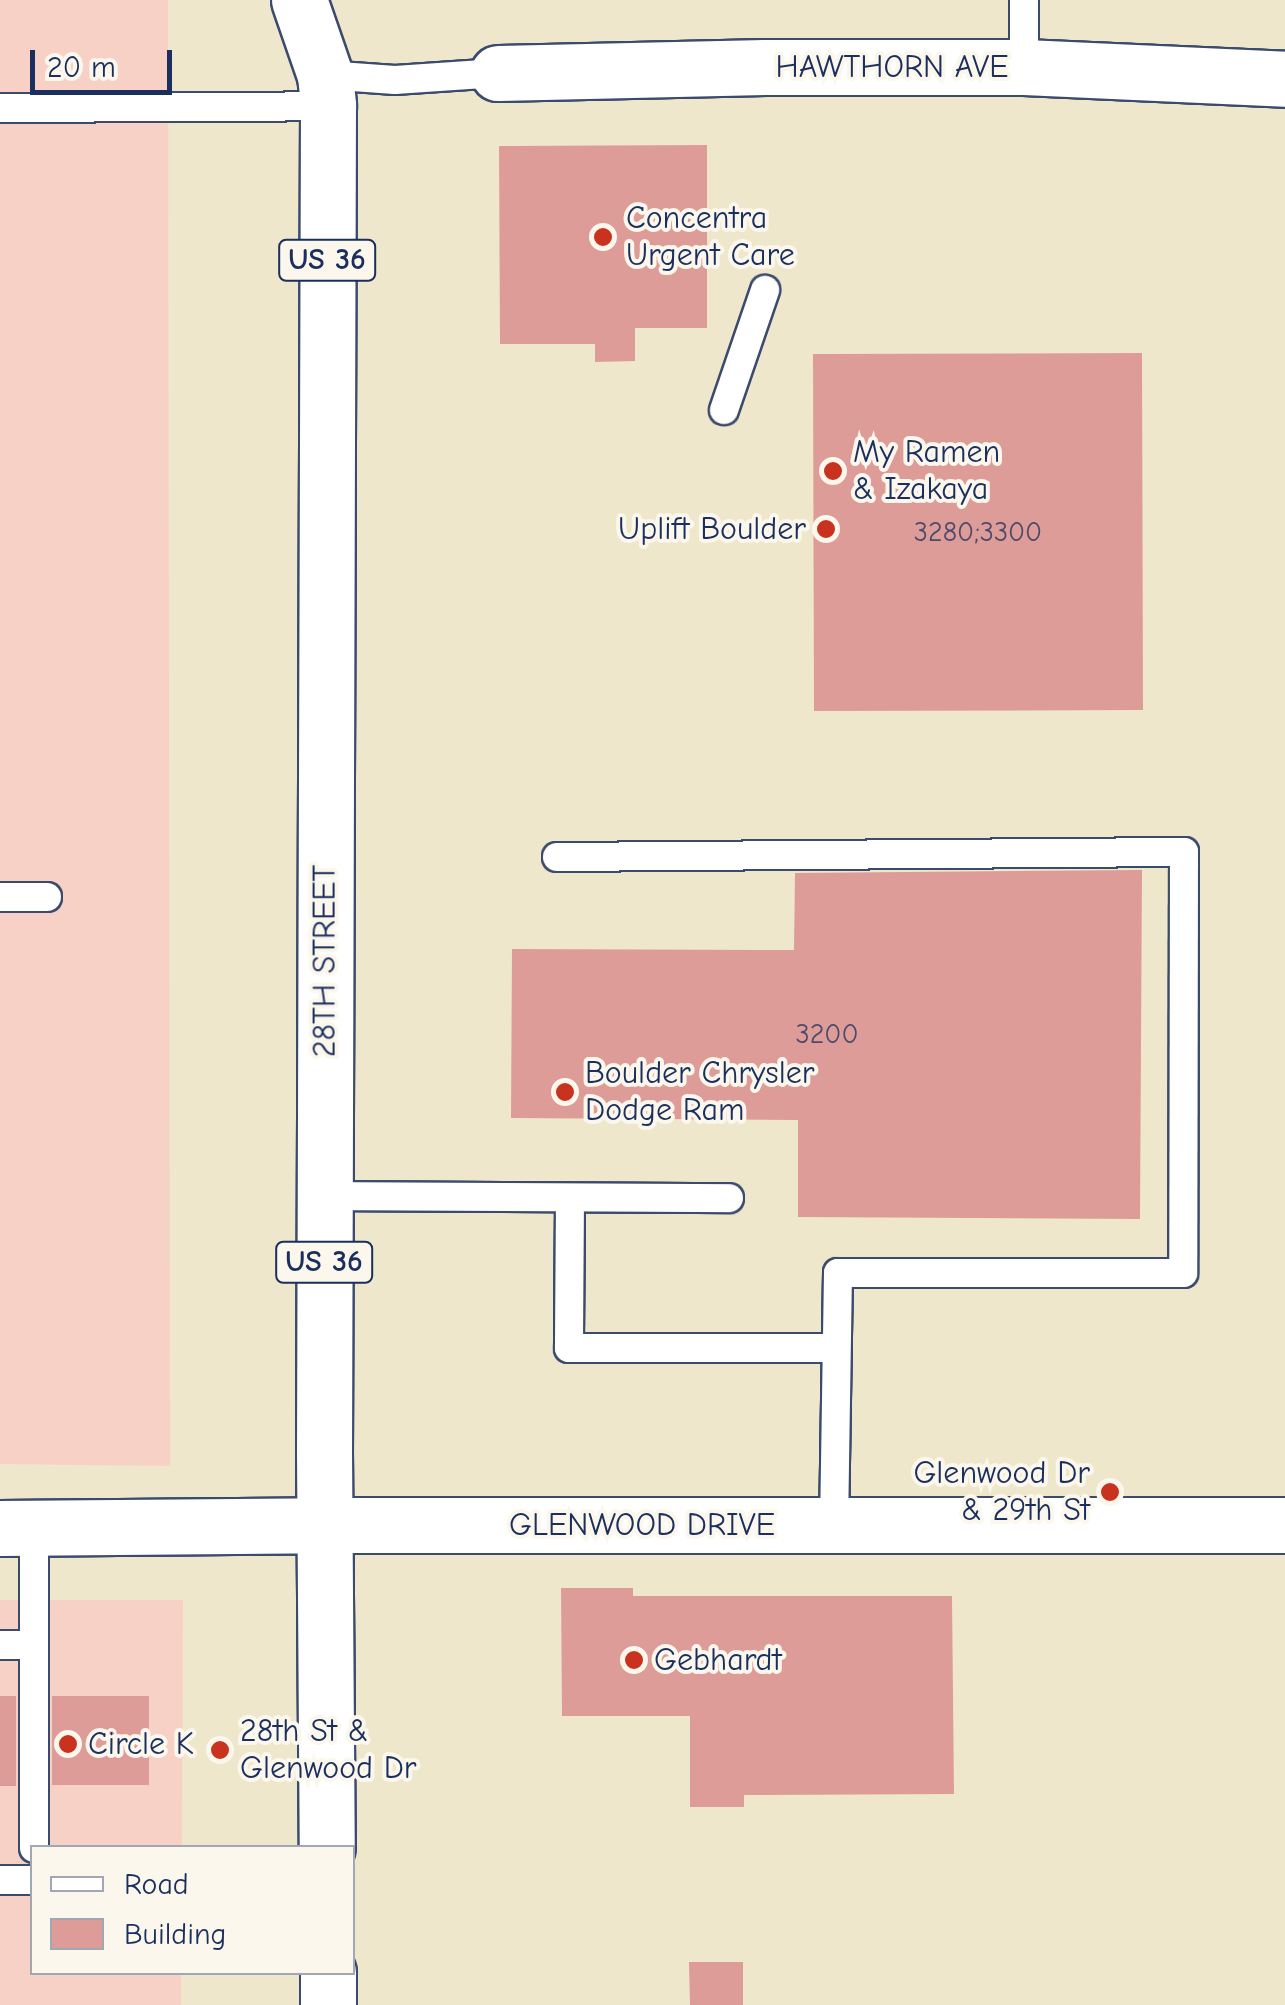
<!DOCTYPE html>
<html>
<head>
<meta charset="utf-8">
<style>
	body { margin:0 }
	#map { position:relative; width:1285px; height:2005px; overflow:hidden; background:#efe7cb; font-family:"Comic Neue",sans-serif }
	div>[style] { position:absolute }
	.built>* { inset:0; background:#f7d1c6 }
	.building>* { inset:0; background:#dd9c97 }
	.roads { filter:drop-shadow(2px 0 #3b4b6e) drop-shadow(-2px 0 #3b4b6e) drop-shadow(0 2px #3b4b6e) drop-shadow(0 -2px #3b4b6e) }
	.service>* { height:28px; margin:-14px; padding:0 14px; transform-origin:14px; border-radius:14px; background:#fff }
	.minor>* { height:55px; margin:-27.5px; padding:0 27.5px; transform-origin:27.5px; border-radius:27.5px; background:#fff }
	.tertiary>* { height:55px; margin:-27.5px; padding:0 27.5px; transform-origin:27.5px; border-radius:27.5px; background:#fff }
	.trunk>* { height:55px; margin:-27.5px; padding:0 27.5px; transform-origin:27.5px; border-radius:27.5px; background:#fff }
	.dots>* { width:28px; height:28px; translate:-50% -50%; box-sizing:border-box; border:5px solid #fbf7ec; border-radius:50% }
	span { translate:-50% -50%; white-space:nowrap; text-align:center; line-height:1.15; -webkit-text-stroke:8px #fbf7ec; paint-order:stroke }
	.number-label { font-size:28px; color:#4c4a6c }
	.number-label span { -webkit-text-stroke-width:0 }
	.shield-label span { padding:2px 8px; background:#fbf7ec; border:2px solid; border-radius:8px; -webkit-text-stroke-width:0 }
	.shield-label { font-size:30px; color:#1b2f5e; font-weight:700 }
	.street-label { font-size:32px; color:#1b2f5e }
	.poi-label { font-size:32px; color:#1b2f5e }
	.left { translate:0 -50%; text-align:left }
	.right { translate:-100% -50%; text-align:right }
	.legend { position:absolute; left:30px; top:1845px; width:325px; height:130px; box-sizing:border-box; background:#fbf7ec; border:2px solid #a1a7b3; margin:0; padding:12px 18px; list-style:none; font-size:30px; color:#1b2f5e }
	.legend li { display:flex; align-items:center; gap:20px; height:50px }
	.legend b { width:50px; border:2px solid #a1a7b3 }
	.scale { position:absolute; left:30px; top:50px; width:142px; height:45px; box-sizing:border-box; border:5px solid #1b2f5e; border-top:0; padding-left:12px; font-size:30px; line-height:35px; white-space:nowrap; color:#1b2f5e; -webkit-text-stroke:8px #fbf7ec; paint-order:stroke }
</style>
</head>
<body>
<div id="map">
	<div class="built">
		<i style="clip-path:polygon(0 0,168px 0,170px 1466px,0 1464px)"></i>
		<i style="clip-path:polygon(0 1600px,183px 1600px,182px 1847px,32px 1848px,32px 1972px,181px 1973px,181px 2005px,0 2005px)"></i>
	</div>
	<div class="building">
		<i style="clip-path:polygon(707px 145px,707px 328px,635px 328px,635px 361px,595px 362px,595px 344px,500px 344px,499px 146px)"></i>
		<i style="clip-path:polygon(1142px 353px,1143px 710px,814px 711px,813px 354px)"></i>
		<i style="clip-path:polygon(1142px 870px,1140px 1219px,798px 1217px,798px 1120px,511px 1118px,512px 949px,794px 950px,795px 873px)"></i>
		<i style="clip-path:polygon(561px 1588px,633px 1588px,633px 1596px,952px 1596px,954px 1794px,744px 1795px,744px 1807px,690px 1807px,690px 1716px,562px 1716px)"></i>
		<i style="clip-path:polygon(0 1696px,16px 1696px,16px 1786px,0 1786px)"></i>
		<i style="clip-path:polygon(52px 1696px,149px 1696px,149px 1785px,52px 1785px)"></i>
		<i style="clip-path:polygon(689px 1962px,743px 1962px,743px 2005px,690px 2005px)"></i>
	</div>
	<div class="roads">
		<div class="service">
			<i style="left:1024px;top:0;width:67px;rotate:90deg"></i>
			<i style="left:325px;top:75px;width:70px;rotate:4.1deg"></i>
			<i style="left:395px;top:80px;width:103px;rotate:-3.9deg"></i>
			<i style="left:0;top:108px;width:328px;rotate:-0.3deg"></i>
			<i style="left:724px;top:410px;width:127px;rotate:-71.1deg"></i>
			<i style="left:557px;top:857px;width:627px;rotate:-0.46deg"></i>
			<i style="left:1184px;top:852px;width:421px;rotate:90.1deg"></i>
			<i style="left:1183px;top:1273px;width:345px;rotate:180deg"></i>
			<i style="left:838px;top:1273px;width:252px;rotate:90.9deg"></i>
			<i style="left:0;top:897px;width:47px"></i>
			<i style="left:325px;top:1196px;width:404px;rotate:0.3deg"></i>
			<i style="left:570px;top:1198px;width:150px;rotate:90.4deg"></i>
			<i style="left:569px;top:1348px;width:267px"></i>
			<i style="left:34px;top:1528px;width:320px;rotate:90deg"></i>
			<i style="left:0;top:1645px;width:34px"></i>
			<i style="left:0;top:1880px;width:32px"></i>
		</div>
		<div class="minor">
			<i style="left:498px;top:73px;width:267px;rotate:-1.3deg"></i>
			<i style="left:765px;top:67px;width:259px"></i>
			<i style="left:1024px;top:67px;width:261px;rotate:2.6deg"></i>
			<i style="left:0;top:1528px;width:324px;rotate:-0.5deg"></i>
		</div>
		<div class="tertiary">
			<i style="left:324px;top:1525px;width:961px"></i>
		</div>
		<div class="trunk">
			<i style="left:299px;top:0;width:79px;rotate:70.9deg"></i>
			<i style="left:325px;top:75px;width:31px;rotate:84deg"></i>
			<i style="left:328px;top:106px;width:1345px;rotate:90.17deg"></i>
			<i style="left:324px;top:1451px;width:397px;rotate:89.6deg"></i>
			<i style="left:328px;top:1972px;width:33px;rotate:90deg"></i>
		</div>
	</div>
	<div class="dots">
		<i style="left:603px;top:237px;background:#c8321e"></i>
		<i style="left:833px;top:471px;background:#c8321e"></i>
		<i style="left:826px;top:529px;background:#c8321e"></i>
		<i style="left:565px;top:1092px;background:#c8321e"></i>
		<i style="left:1110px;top:1492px;background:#c8321e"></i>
		<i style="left:634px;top:1660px;background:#c8321e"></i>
		<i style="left:68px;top:1744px;background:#c8321e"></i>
		<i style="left:220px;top:1750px;background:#c8321e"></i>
	</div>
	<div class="number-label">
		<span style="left:978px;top:532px">3280;3300</span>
		<span style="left:827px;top:1034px">3200</span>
	</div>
	<div class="shield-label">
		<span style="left:327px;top:260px">US 36</span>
		<span style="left:324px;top:1262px">US 36</span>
	</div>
	<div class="street-label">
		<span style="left:892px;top:67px">HAWTHORN AVE</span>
		<span style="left:325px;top:961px;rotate:-90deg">28TH STREET</span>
		<span style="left:642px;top:1525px">GLENWOOD DRIVE</span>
	</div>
	<div class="poi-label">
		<span class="left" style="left:626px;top:237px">Concentra<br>Urgent Care</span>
		<span class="left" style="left:853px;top:471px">My Ramen<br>&amp; Izakaya</span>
		<span class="right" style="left:806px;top:529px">Uplift Boulder</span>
		<span class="left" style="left:585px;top:1092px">Boulder Chrysler<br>Dodge Ram</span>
		<span class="right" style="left:1090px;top:1492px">Glenwood Dr<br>&amp; 29th St</span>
		<span class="left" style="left:654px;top:1660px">Gebhardt</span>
		<span class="left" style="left:240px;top:1750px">28th St &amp;<br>Glenwood Dr</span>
		<span class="left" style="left:88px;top:1744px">Circle K</span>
	</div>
	<ul class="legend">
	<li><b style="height:12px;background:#fff"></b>Road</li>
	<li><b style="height:28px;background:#dd9c97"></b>Building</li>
	</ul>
	<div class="scale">20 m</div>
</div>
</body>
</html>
